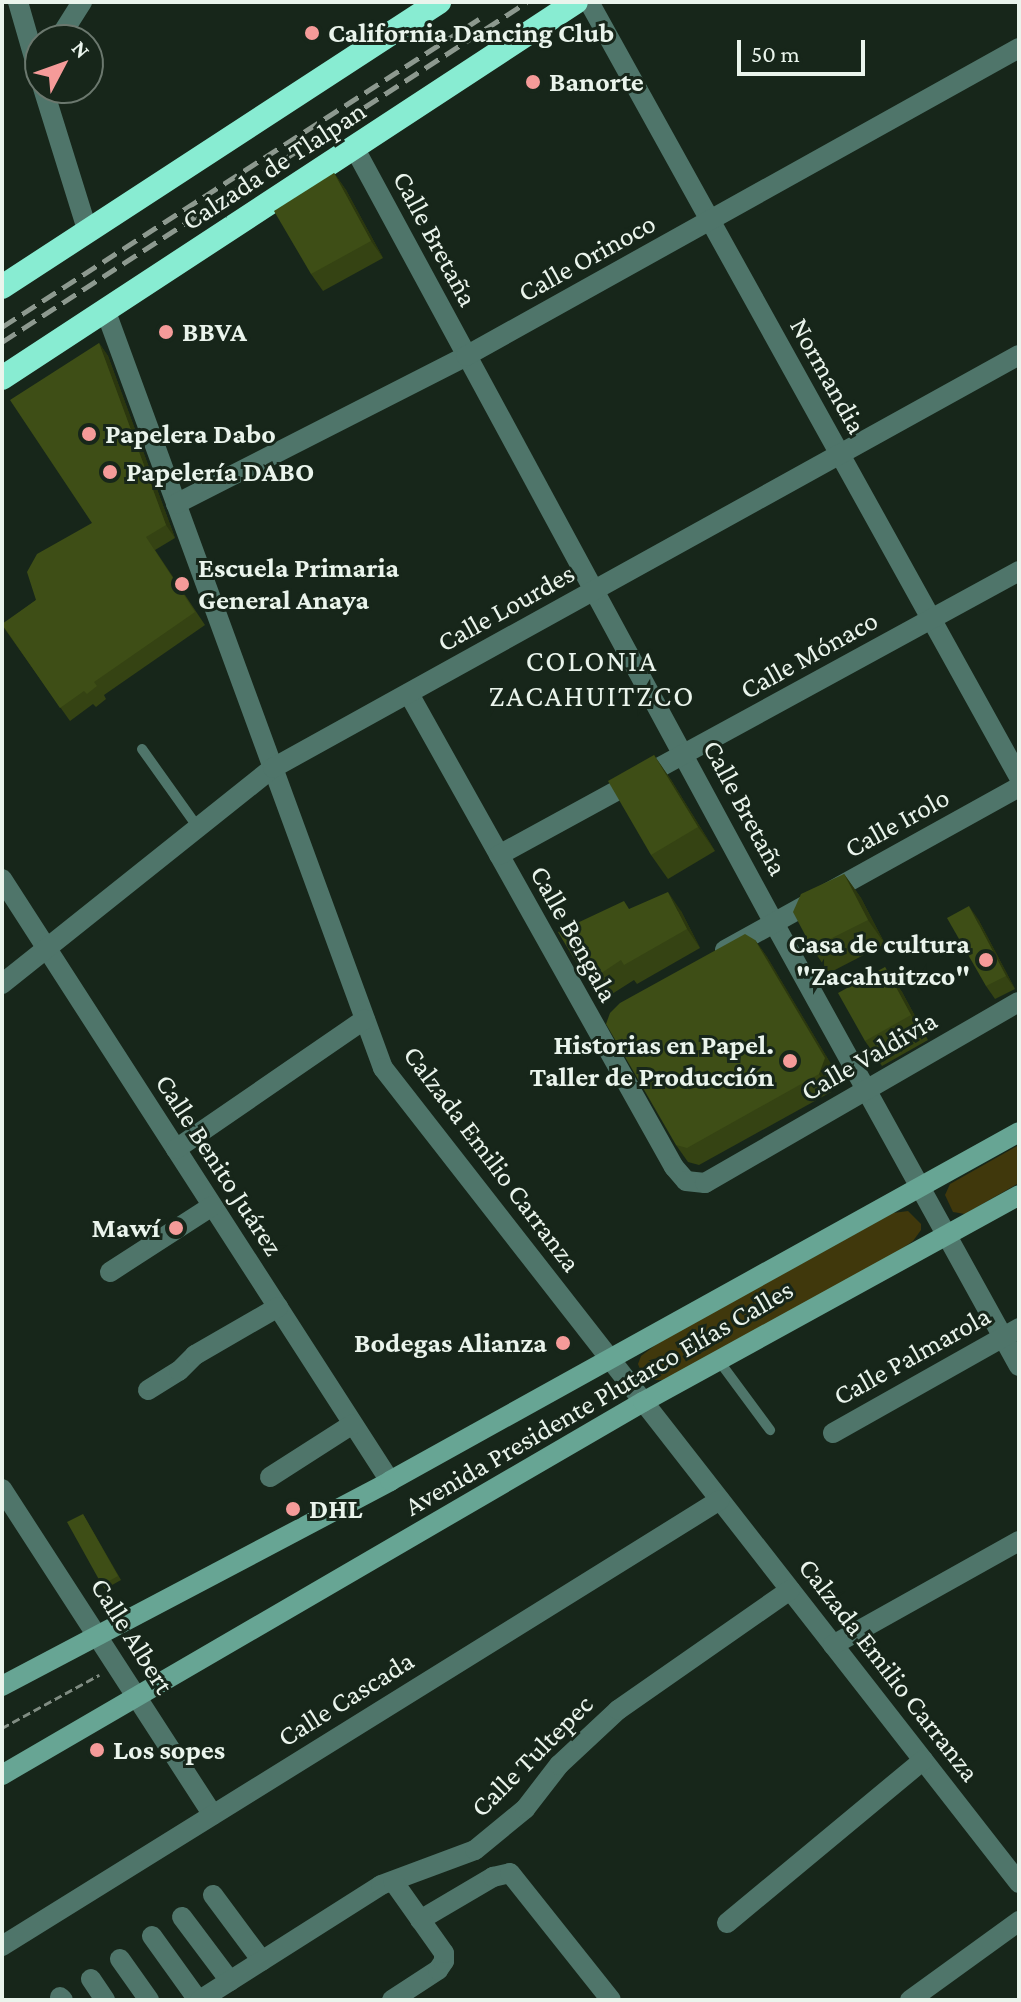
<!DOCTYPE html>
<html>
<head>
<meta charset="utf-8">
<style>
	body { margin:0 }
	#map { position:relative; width:1021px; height:2002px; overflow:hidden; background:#17261a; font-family:"Crimson Pro",serif }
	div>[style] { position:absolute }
	.green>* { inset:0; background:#40380c }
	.path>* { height:3px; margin-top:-1.5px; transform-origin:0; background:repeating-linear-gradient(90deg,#808c82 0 8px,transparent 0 12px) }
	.lane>* { height:10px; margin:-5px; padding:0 5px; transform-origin:5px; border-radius:5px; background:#4f756a }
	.street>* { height:20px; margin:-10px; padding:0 10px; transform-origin:10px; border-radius:10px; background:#4f756a }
	.secondary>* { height:20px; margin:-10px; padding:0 10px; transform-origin:10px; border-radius:10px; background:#67a594 }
	.highway>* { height:24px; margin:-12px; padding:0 12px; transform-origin:12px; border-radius:12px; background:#88ecd2 }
	.rail>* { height:5px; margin-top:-2.5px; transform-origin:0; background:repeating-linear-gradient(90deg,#8d998f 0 16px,transparent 0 24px) }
	.wall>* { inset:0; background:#354313 }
	.shaded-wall>* { inset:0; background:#2b370f }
	.building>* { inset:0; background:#3e4e16 }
	.dots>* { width:22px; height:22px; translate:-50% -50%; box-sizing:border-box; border:4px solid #17261a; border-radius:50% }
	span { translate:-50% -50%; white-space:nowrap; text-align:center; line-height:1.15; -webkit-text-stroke:6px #17261a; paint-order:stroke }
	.poi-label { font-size:28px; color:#eaf4ec; font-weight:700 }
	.left { translate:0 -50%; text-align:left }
	.right { translate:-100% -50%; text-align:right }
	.street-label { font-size:28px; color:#eaf4ec }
	.neighbourhood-label { font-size:30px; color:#eaf4ec; letter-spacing:2px }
	.frame { position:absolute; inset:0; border:4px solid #eaf4ec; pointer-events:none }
	.north { position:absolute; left:24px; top:24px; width:80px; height:80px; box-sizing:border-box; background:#17261a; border:2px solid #6b786e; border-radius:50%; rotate:49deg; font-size:22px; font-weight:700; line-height:32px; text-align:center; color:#eaf4ec }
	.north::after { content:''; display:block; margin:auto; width:28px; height:36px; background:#f59b99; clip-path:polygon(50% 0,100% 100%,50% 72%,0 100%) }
	.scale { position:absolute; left:737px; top:40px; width:128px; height:36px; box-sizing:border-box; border:4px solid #eaf4ec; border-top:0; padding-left:10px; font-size:24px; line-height:28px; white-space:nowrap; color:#eaf4ec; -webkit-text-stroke:6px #17261a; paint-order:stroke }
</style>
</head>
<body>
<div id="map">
	<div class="green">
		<i style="clip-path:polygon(1019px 1145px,1019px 1183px,965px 1214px,953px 1212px,945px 1195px,950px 1184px)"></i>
		<i style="clip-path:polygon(908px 1211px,921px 1224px,921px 1230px,913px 1241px,887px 1259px,664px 1380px,644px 1380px,638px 1364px,641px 1356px,658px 1343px,893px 1213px)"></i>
	</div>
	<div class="path">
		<i style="left:2px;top:1728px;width:111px;rotate:-28.7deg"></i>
	</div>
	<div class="lane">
		<i style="left:142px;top:749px;width:98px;rotate:54.5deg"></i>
		<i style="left:719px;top:1361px;width:86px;rotate:53.5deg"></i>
	</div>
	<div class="street">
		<i style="left:18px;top:2px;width:79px;rotate:73.9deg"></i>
		<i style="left:589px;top:2px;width:886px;rotate:60.98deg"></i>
		<i style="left:58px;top:40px;width:45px;rotate:-57.7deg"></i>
		<i style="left:43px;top:88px;width:148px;rotate:72.7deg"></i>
		<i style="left:355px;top:149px;width:880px;rotate:61.57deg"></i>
		<i style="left:774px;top:923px;width:506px;rotate:61.06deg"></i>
		<i style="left:106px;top:312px;width:805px;rotate:69.88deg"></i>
		<i style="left:383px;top:1068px;width:1034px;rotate:52.03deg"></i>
		<i style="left:176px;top:504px;width:326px;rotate:-27deg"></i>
		<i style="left:466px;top:356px;width:633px;rotate:-29.12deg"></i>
		<i style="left:409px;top:694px;width:542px;rotate:60.74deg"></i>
		<i style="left:674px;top:1167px;width:18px;rotate:49deg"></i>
		<i style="left:686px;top:1181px;width:19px;rotate:6deg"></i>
		<i style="left:705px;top:1183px;width:362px;rotate:-30deg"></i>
		<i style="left:499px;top:855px;width:592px;rotate:-28.64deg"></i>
		<i style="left:2px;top:879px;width:716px;rotate:57.2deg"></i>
		<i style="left:725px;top:950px;width:336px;rotate:-29deg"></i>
		<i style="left:2px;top:984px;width:347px;rotate:-38.6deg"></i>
		<i style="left:273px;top:768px;width:853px;rotate:-28.97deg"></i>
		<i style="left:176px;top:1149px;width:229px;rotate:-34.5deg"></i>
		<i style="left:110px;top:1272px;width:121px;rotate:-32.9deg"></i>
		<i style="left:148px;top:1390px;width:36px;rotate:-32deg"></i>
		<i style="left:179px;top:1371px;width:23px;rotate:-45deg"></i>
		<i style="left:195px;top:1355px;width:96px;rotate:-30deg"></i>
		<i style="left:833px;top:1433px;width:214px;rotate:-29.4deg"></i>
		<i style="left:270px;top:1477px;width:98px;rotate:-32.6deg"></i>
		<i style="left:2px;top:1489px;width:388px;rotate:57.1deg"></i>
		<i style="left:833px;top:1645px;width:213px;rotate:-29.2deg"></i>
		<i style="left:213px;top:1895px;width:82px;rotate:53.4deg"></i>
		<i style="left:182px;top:1917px;width:80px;rotate:53.1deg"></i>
		<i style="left:420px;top:1920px;width:85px;rotate:-30.5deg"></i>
		<i style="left:493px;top:1877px;width:17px;rotate:-13deg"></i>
		<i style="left:510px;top:1873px;width:162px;rotate:51.5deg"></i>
		<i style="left:727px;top:1923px;width:255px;rotate:-39.7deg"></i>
		<i style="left:152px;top:1936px;width:79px;rotate:54.3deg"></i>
		<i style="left:2px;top:1946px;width:845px;rotate:-31.85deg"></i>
		<i style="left:120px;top:1959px;width:50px;rotate:54.7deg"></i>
		<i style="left:91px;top:1979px;width:25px;rotate:56deg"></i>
		<i style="left:60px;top:1997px;width:4px;rotate:45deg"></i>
		<i style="left:200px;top:2000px;width:214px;rotate:-32.4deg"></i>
		<i style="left:381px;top:1885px;width:100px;rotate:-20.4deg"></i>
		<i style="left:475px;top:1850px;width:65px;rotate:-39.4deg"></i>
		<i style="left:525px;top:1809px;width:56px;rotate:-52.3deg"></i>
		<i style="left:559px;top:1765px;width:81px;rotate:-43deg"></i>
		<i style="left:618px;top:1710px;width:210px;rotate:-34.9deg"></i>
		<i style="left:392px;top:2000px;width:55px;rotate:-33.1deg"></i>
		<i style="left:438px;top:1970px;width:11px;rotate:-56deg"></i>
		<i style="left:444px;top:1961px;width:8px;rotate:-90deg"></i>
		<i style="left:444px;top:1953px;width:88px;rotate:-125.3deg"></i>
		<i style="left:910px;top:2000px;width:135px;rotate:-35.9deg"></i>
	</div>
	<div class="secondary">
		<i style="left:2px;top:1686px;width:439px;rotate:-27.8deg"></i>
		<i style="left:390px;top:1481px;width:719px;rotate:-29.02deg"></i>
		<i style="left:2px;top:1775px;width:742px;rotate:-30.2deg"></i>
		<i style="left:643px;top:1402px;width:429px;rotate:-28.8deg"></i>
	</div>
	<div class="highway">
		<i style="left:2px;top:287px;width:522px;rotate:-33.11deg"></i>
		<i style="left:2px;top:378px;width:686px;rotate:-33.23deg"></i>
	</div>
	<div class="rail">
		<i style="left:2px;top:327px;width:568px;rotate:-32.85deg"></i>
		<i style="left:2px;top:342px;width:625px;rotate:-32.93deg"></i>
	</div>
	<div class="wall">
		<i style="clip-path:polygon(334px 173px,346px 190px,383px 258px,323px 291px,311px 274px)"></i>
		<i style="clip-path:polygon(99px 343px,108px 356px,175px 538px,155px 550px,205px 625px,104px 695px,106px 699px,96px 707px,93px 704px,70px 721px,2px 625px,36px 600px,92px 523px)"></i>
		<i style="clip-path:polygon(654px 755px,671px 780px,715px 851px,668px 879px,651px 855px)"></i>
		<i style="clip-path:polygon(844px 874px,861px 898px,885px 944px,829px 973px,812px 948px)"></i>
		<i style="clip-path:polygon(630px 909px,681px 911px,700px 948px,637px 984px,634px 980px,601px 1001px,588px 982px)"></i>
		<i style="clip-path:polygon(978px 919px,1015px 989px,995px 999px,986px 986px)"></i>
		<i style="clip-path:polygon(755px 940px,767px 957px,838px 1076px,831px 1092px,699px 1165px,688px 1162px,676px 1145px)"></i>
		<i style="clip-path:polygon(885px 967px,902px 992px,928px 1040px,882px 1066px,865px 1041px)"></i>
		<i style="clip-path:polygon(83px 1514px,121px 1580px,105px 1589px,102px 1585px)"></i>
	</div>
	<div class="shaded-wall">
		<i style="clip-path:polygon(334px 173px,346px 190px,383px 258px,371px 241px)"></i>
		<i style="clip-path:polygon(99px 343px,108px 356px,175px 538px,166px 525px)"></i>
		<i style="clip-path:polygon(654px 755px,671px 780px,715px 851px,698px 827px)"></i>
		<i style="clip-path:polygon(844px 874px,861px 898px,885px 944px,868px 920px)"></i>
		<i style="clip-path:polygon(668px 892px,681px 911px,700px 948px,687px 929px)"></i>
		<i style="clip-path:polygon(969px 906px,978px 919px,1015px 989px,1006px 976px)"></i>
		<i style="clip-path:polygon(755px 940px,767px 957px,838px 1076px,831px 1092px,819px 1074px)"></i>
		<i style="clip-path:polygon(885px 967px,902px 992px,928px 1040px,911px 1015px)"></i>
	</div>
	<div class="building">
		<i style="clip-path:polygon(334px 173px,371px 241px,311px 274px,274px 211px)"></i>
		<i style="clip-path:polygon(99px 343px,166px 525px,146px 537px,195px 612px,94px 682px,97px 686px,87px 694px,84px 691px,60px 708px,2px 624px,36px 600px,27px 572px,37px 554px,92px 523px,10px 400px)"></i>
		<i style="clip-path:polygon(654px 755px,698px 827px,651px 855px,608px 781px)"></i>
		<i style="clip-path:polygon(844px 874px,868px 920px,812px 948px,793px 912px,801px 894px)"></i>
		<i style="clip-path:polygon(668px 892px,687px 929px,624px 965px,621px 960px,588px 982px,558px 932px,624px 901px,629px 909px)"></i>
		<i style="clip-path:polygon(969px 906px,1006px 976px,986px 986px,947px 918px)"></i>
		<i style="clip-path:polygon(745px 934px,755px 940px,825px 1058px,819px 1074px,687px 1148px,676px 1145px,606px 1024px,610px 1013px,620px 1003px)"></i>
		<i style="clip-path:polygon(885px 967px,911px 1015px,865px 1041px,838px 993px)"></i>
		<i style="clip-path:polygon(83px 1514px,118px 1576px,102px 1585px,67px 1522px)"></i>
	</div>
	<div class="dots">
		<i style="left:312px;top:33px;background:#f59b99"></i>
		<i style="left:533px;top:82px;background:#f59b99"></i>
		<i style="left:166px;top:332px;background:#f59b99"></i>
		<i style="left:89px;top:434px;background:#f59b99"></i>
		<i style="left:110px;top:472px;background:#f59b99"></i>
		<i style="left:182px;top:584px;background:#f59b99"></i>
		<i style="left:986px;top:960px;background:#f59b99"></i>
		<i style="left:790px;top:1061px;background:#f59b99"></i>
		<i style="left:176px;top:1228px;background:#f59b99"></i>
		<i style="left:563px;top:1343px;background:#f59b99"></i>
		<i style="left:293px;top:1509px;background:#f59b99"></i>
		<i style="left:97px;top:1750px;background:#f59b99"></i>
	</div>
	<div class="poi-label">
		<span class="left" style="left:328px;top:33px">California Dancing Club</span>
		<span class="left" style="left:549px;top:82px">Banorte</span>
		<span class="left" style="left:182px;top:332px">BBVA</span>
		<span class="left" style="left:105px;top:434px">Papelera Dabo</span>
		<span class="left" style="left:126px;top:472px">Papelería DABO</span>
		<span class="left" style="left:198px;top:584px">Escuela Primaria<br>General Anaya</span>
		<span class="right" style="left:970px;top:960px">Casa de cultura<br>"Zacahuitzco"</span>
		<span class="right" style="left:774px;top:1061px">Historias en Papel.<br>Taller de Producción</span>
		<span class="right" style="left:160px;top:1228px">Mawí</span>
		<span class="right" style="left:547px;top:1343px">Bodegas Alianza</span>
		<span class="left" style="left:309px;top:1509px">DHL</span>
		<span class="left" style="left:113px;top:1750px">Los sopes</span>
	</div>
	<div class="street-label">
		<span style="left:274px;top:166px;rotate:-33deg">Calzada de Tlalpan</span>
		<span style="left:435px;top:239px;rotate:62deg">Calle Bretaña</span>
		<span style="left:587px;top:258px;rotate:-29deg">Calle Orinoco</span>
		<span style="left:828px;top:376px;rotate:61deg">Normandia</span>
		<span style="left:506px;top:608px;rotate:-29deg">Calle Lourdes</span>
		<span style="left:809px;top:655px;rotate:-29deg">Calle Mónaco</span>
		<span style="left:745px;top:808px;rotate:62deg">Calle Bretaña</span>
		<span style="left:897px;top:823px;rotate:-29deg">Calle Irolo</span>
		<span style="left:574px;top:934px;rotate:61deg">Calle Bengala</span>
		<span style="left:869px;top:1056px;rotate:-30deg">Calle Valdivia</span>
		<span style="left:492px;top:1159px;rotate:53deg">Calzada Emilio Carranza</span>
		<span style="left:219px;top:1165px;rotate:57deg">Calle Benito Juárez</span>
		<span style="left:912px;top:1356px;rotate:-29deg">Calle Palmarola</span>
		<span style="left:599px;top:1398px;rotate:-30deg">Avenida Presidente Plutarco Elías Calles</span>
		<span style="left:132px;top:1636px;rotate:58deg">Calle Albert</span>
		<span style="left:889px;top:1670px;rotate:52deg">Calzada Emilio Carranza</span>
		<span style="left:346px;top:1699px;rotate:-32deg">Calle Cascada</span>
		<span style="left:532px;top:1756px;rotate:-45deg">Calle Tultepec</span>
	</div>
	<div class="neighbourhood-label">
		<span style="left:592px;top:678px">COLONIA<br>ZACAHUITZCO</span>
	</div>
	<div class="frame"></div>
	<div class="north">N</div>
	<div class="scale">50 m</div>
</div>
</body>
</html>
